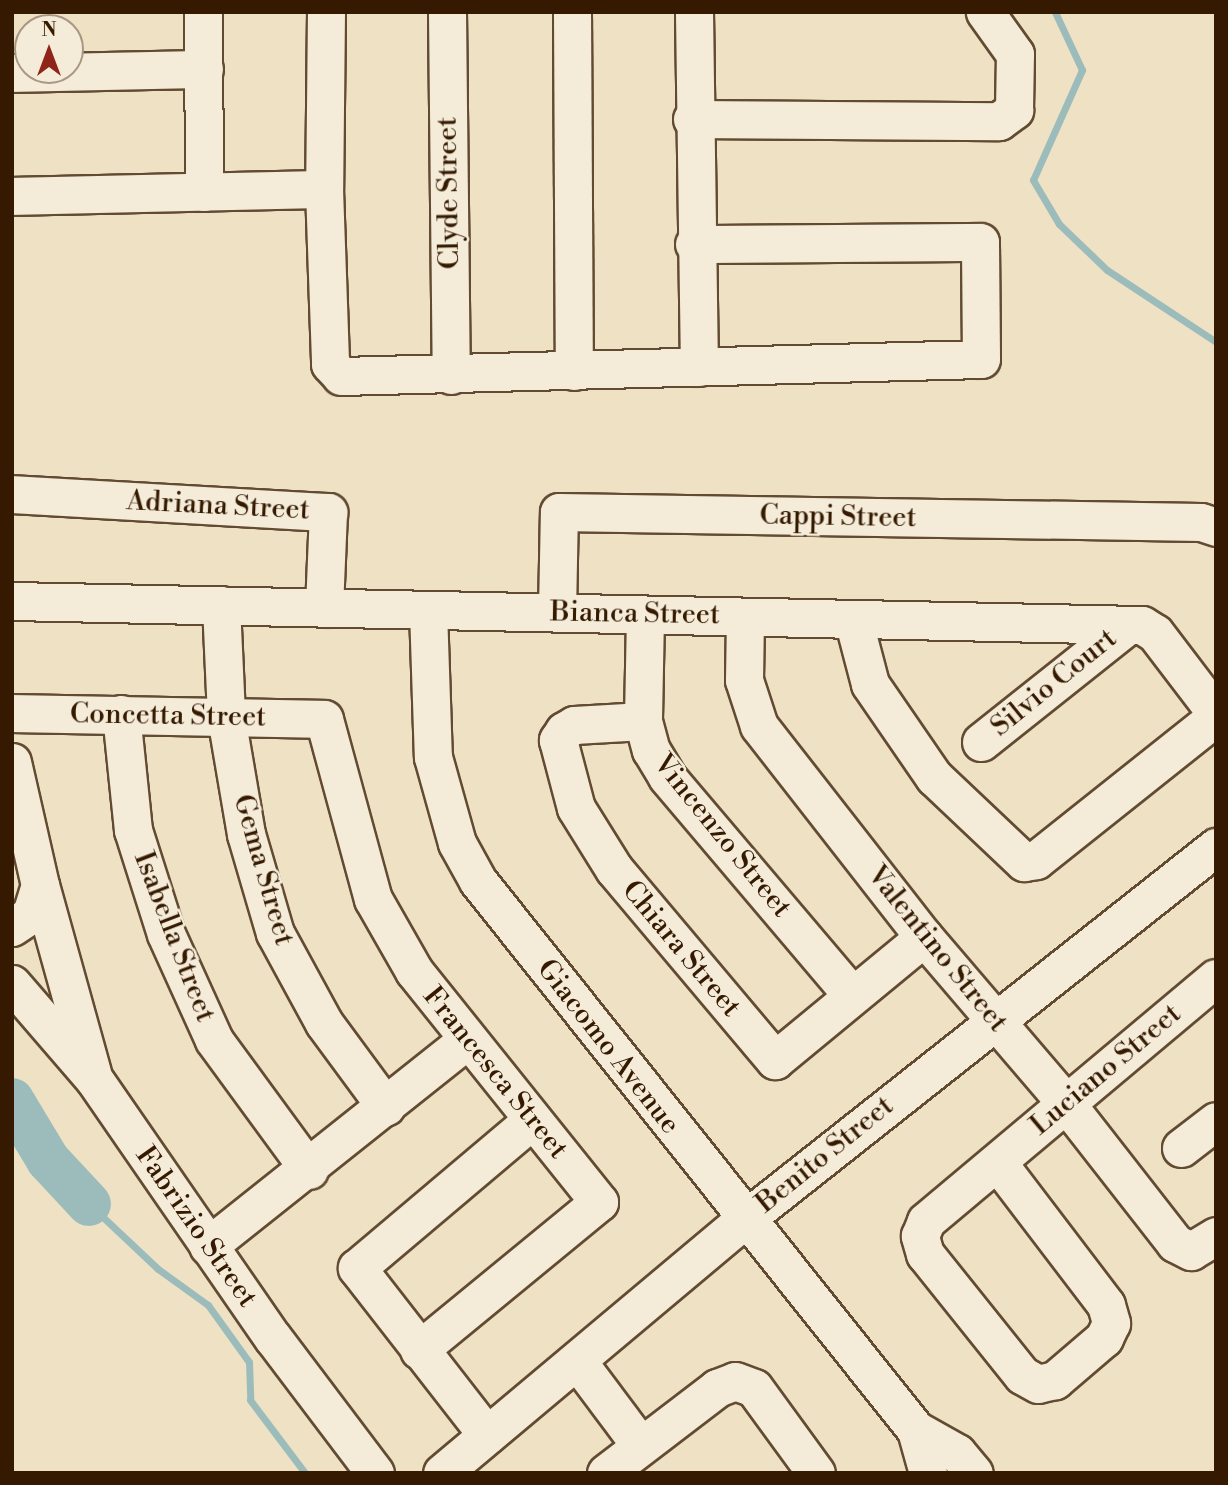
<!DOCTYPE html>
<html>
<head>
<meta charset="utf-8">
<style>
	body { margin:0 }
	#map { position:relative; width:1228px; height:1485px; overflow:hidden; background:#eee1c4; font-family:"Libre Bodoni",serif }
	div>[style] { position:absolute }
	.stream>* { height:7px; margin:-3.5px; padding:0 3.5px; transform-origin:3.5px; border-radius:3.5px; background:#9cbcbc }
	.river>* { height:44px; margin:-22px; padding:0 22px; transform-origin:22px; border-radius:22px; background:#9cbcbc }
	.roads { filter:drop-shadow(2px 0 #634b32) drop-shadow(-2px 0 #634b32) drop-shadow(0 2px #634b32) drop-shadow(0 -2px #634b32) }
	.minor>* { height:37px; margin:-18.5px; padding:0 18.5px; transform-origin:18.5px; border-radius:18.5px; background:#f4ecd9 }
	span { translate:-50% -50%; white-space:nowrap; text-align:center; line-height:1.15; -webkit-text-stroke:5px #f4ecd9; paint-order:stroke }
	.street-label { font-size:28px; color:#351901 }
	.frame { position:absolute; inset:0; border:14px solid #351901; pointer-events:none }
	.north { position:absolute; left:14px; top:14px; width:70px; height:70px; box-sizing:border-box; background:#f4ecd9; border:2px solid #a89883; border-radius:50%; rotate:0deg; font-size:19px; font-weight:700; line-height:28px; text-align:center; color:#351901 }
	.north::after { content:''; display:block; margin:auto; width:24px; height:32px; background:#8f2418; clip-path:polygon(50% 0,100% 100%,50% 72%,0 100%) }
</style>
</head>
<body>
<div id="map">
	<div class="stream">
		<i style="left:1055px;top:12px;width:64px;rotate:65deg"></i>
		<i style="left:1082px;top:70px;width:120px;rotate:114deg"></i>
		<i style="left:1033px;top:180px;width:51px;rotate:59.4deg"></i>
		<i style="left:1059px;top:224px;width:66px;rotate:43.8deg"></i>
		<i style="left:1107px;top:270px;width:131px;rotate:33.4deg"></i>
		<i style="left:89px;top:1204px;width:95px;rotate:43.3deg"></i>
		<i style="left:158px;top:1269px;width:62px;rotate:35.8deg"></i>
		<i style="left:208px;top:1305px;width:70px;rotate:54.3deg"></i>
		<i style="left:249px;top:1362px;width:38px;rotate:88deg"></i>
		<i style="left:250px;top:1400px;width:91px;rotate:53deg"></i>
	</div>
	<div class="river">
		<i style="left:12px;top:1100px;width:70px;rotate:59deg"></i>
		<i style="left:48px;top:1160px;width:60px;rotate:47deg"></i>
	</div>
	<div class="roads">
		<div class="minor">
			<i style="left:203px;top:12px;width:180px;rotate:89.7deg"></i>
			<i style="left:326px;top:12px;width:177px;rotate:90.6deg"></i>
			<i style="left:324px;top:189px;width:175px;rotate:88deg"></i>
			<i style="left:330px;top:364px;width:16px;rotate:47deg"></i>
			<i style="left:341px;top:376px;width:640px;rotate:-1.52deg"></i>
			<i style="left:981px;top:359px;width:117px;rotate:-90.5deg"></i>
			<i style="left:980px;top:242px;width:286px;rotate:179.6deg"></i>
			<i style="left:447px;top:12px;width:363px;rotate:89.4deg"></i>
			<i style="left:572px;top:12px;width:359px;rotate:89.7deg"></i>
			<i style="left:694px;top:12px;width:355px;rotate:89.2deg"></i>
			<i style="left:12px;top:73px;width:192px;rotate:-1.2deg"></i>
			<i style="left:692px;top:119px;width:307px;rotate:0.4deg"></i>
			<i style="left:999px;top:121px;width:19px;rotate:-36deg"></i>
			<i style="left:1014px;top:110px;width:56px;rotate:-89deg"></i>
			<i style="left:1015px;top:54px;width:52px;rotate:-125.5deg"></i>
			<i style="left:12px;top:196px;width:312px;rotate:-1.3deg"></i>
			<i style="left:12px;top:494px;width:317px;rotate:3.3deg"></i>
			<i style="left:328px;top:512px;width:96px;rotate:92.4deg"></i>
			<i style="left:12px;top:601px;width:1130px;rotate:1.22deg"></i>
			<i style="left:1142px;top:625px;width:15px;rotate:32deg"></i>
			<i style="left:1155px;top:633px;width:101px;rotate:52.7deg"></i>
			<i style="left:221px;top:605px;width:112px;rotate:87.4deg"></i>
			<i style="left:226px;top:717px;width:119px;rotate:80.3deg"></i>
			<i style="left:246px;top:834px;width:103px;rotate:73.7deg"></i>
			<i style="left:275px;top:933px;width:102px;rotate:61.4deg"></i>
			<i style="left:324px;top:1023px;width:104px;rotate:53.6deg"></i>
			<i style="left:428px;top:610px;width:147px;rotate:88.1deg"></i>
			<i style="left:433px;top:757px;width:89px;rotate:74.4deg"></i>
			<i style="left:457px;top:843px;width:43px;rotate:61.1deg"></i>
			<i style="left:478px;top:881px;width:702px;rotate:51.42deg"></i>
			<i style="left:916px;top:1430px;width:47px;rotate:29.3deg"></i>
			<i style="left:957px;top:1453px;width:26px;rotate:50deg"></i>
			<i style="left:557px;top:612px;width:100px;rotate:-88.9deg"></i>
			<i style="left:559px;top:512px;width:642px;rotate:0.89deg"></i>
			<i style="left:1201px;top:522px;width:16px;rotate:18deg"></i>
			<i style="left:645px;top:615px;width:106px;rotate:91.1deg"></i>
			<i style="left:643px;top:721px;width:30px;rotate:75deg"></i>
			<i style="left:651px;top:750px;width:31px;rotate:59deg"></i>
			<i style="left:667px;top:777px;width:286px;rotate:49.7deg"></i>
			<i style="left:745px;top:617px;width:63px;rotate:90.9deg"></i>
			<i style="left:744px;top:680px;width:48px;rotate:71.9deg"></i>
			<i style="left:759px;top:726px;width:268px;rotate:52deg"></i>
			<i style="left:924px;top:937px;width:217px;rotate:49.5deg"></i>
			<i style="left:1065px;top:1102px;width:179px;rotate:52deg"></i>
			<i style="left:1175px;top:1243px;width:18px;rotate:27deg"></i>
			<i style="left:1191px;top:1251px;width:29px;rotate:-31deg"></i>
			<i style="left:853px;top:619px;width:67px;rotate:75.3deg"></i>
			<i style="left:870px;top:684px;width:113px;rotate:55.5deg"></i>
			<i style="left:934px;top:777px;width:124px;rotate:43.4deg"></i>
			<i style="left:1024px;top:862px;width:12px;rotate:-9deg"></i>
			<i style="left:1036px;top:860px;width:230px;rotate:-38.5deg"></i>
			<i style="left:12px;top:713px;width:312px;rotate:1.1deg"></i>
			<i style="left:324px;top:719px;width:187px;rotate:74.8deg"></i>
			<i style="left:373px;top:899px;width:83px;rotate:60.3deg"></i>
			<i style="left:414px;top:971px;width:296px;rotate:51.3deg"></i>
			<i style="left:599px;top:1202px;width:233px;rotate:140.6deg"></i>
			<i style="left:121px;top:714px;width:117px;rotate:84.1deg"></i>
			<i style="left:133px;top:830px;width:109px;rotate:72.4deg"></i>
			<i style="left:166px;top:934px;width:116px;rotate:65.6deg"></i>
			<i style="left:214px;top:1040px;width:161px;rotate:53.8deg"></i>
			<i style="left:643px;top:721px;width:69px;rotate:176.7deg"></i>
			<i style="left:574px;top:725px;width:12px;rotate:149deg"></i>
			<i style="left:564px;top:731px;width:11px;rotate:124deg"></i>
			<i style="left:558px;top:740px;width:70px;rotate:75.2deg"></i>
			<i style="left:576px;top:808px;width:72px;rotate:58.1deg"></i>
			<i style="left:614px;top:869px;width:250px;rotate:49.9deg"></i>
			<i style="left:775px;top:1060px;width:193px;rotate:-39.5deg"></i>
			<i style="left:981px;top:742px;width:188px;rotate:-38.5deg"></i>
			<i style="left:12px;top:762px;width:126px;rotate:77.2deg"></i>
			<i style="left:40px;top:885px;width:195px;rotate:74.5deg"></i>
			<i style="left:12px;top:927px;width:23px;rotate:-34deg"></i>
			<i style="left:31px;top:914px;width:30px;rotate:-73deg"></i>
			<i style="left:12px;top:984px;width:125px;rotate:49.2deg"></i>
			<i style="left:94px;top:1079px;width:315px;rotate:55.4deg"></i>
			<i style="left:273px;top:1338px;width:169px;rotate:52.9deg"></i>
			<i style="left:1181px;top:1148px;width:44px;rotate:-37.6deg"></i>
			<i style="left:998px;top:1163px;width:178px;rotate:52.7deg"></i>
			<i style="left:1106px;top:1305px;width:19px;rotate:74deg"></i>
			<i style="left:1111px;top:1323px;width:17px;rotate:115deg"></i>
			<i style="left:1104px;top:1338px;width:65px;rotate:139.4deg"></i>
			<i style="left:1055px;top:1380px;width:17px;rotate:167deg"></i>
			<i style="left:1038px;top:1384px;width:18px;rotate:-151deg"></i>
			<i style="left:1022px;top:1375px;width:155px;rotate:-128.7deg"></i>
			<i style="left:925px;top:1254px;width:19px;rotate:-106deg"></i>
			<i style="left:920px;top:1236px;width:16px;rotate:-68deg"></i>
			<i style="left:926px;top:1221px;width:378px;rotate:-40deg"></i>
			<i style="left:208px;top:1246px;width:330px;rotate:-38.5deg"></i>
			<i style="left:578px;top:1362px;width:104px;rotate:53.2deg"></i>
			<i style="left:916px;top:1430px;width:45px;rotate:74.4deg"></i>
			<i style="left:487px;top:1435px;width:212px;rotate:-127.9deg"></i>
			<i style="left:357px;top:1268px;width:228px;rotate:-40.2deg"></i>
			<i style="left:442px;top:1473px;width:394px;rotate:-40deg"></i>
			<i style="left:744px;top:1220px;width:602px;rotate:-38.32deg"></i>
			<i style="left:606px;top:1473px;width:140px;rotate:-37.4deg"></i>
			<i style="left:717px;top:1388px;width:19px;rotate:-21deg"></i>
			<i style="left:735px;top:1381px;width:20px;rotate:20deg"></i>
			<i style="left:754px;top:1388px;width:105px;rotate:53.9deg"></i>
		</div>
	</div>
	<div class="street-label">
		<span style="left:449px;top:193px;rotate:-91deg">Clyde Street</span>
		<span style="left:218px;top:506px;rotate:3deg">Adriana Street</span>
		<span style="left:838px;top:517px;rotate:1deg">Cappi Street</span>
		<span style="left:635px;top:614px;rotate:1deg">Bianca Street</span>
		<span style="left:1054px;top:683px;rotate:-39deg">Silvio Court</span>
		<span style="left:168px;top:716px;rotate:1deg">Concetta Street</span>
		<span style="left:722px;top:836px;rotate:51deg">Vincenzo Street</span>
		<span style="left:263px;top:870px;rotate:74deg">Gema Street</span>
		<span style="left:174px;top:937px;rotate:69deg">Isabella Street</span>
		<span style="left:681px;top:949px;rotate:50deg">Chiara Street</span>
		<span style="left:937px;top:949px;rotate:51deg">Valentino Street</span>
		<span style="left:608px;top:1047px;rotate:52deg">Giacomo Avenue</span>
		<span style="left:1106px;top:1070px;rotate:-40deg">Luciano Street</span>
		<span style="left:495px;top:1073px;rotate:51deg">Francesca Street</span>
		<span style="left:825px;top:1155px;rotate:-39deg">Benito Street</span>
		<span style="left:196px;top:1227px;rotate:55deg">Fabrizio Street</span>
	</div>
	<div class="frame"></div>
	<div class="north">N</div>
</div>
</body>
</html>
